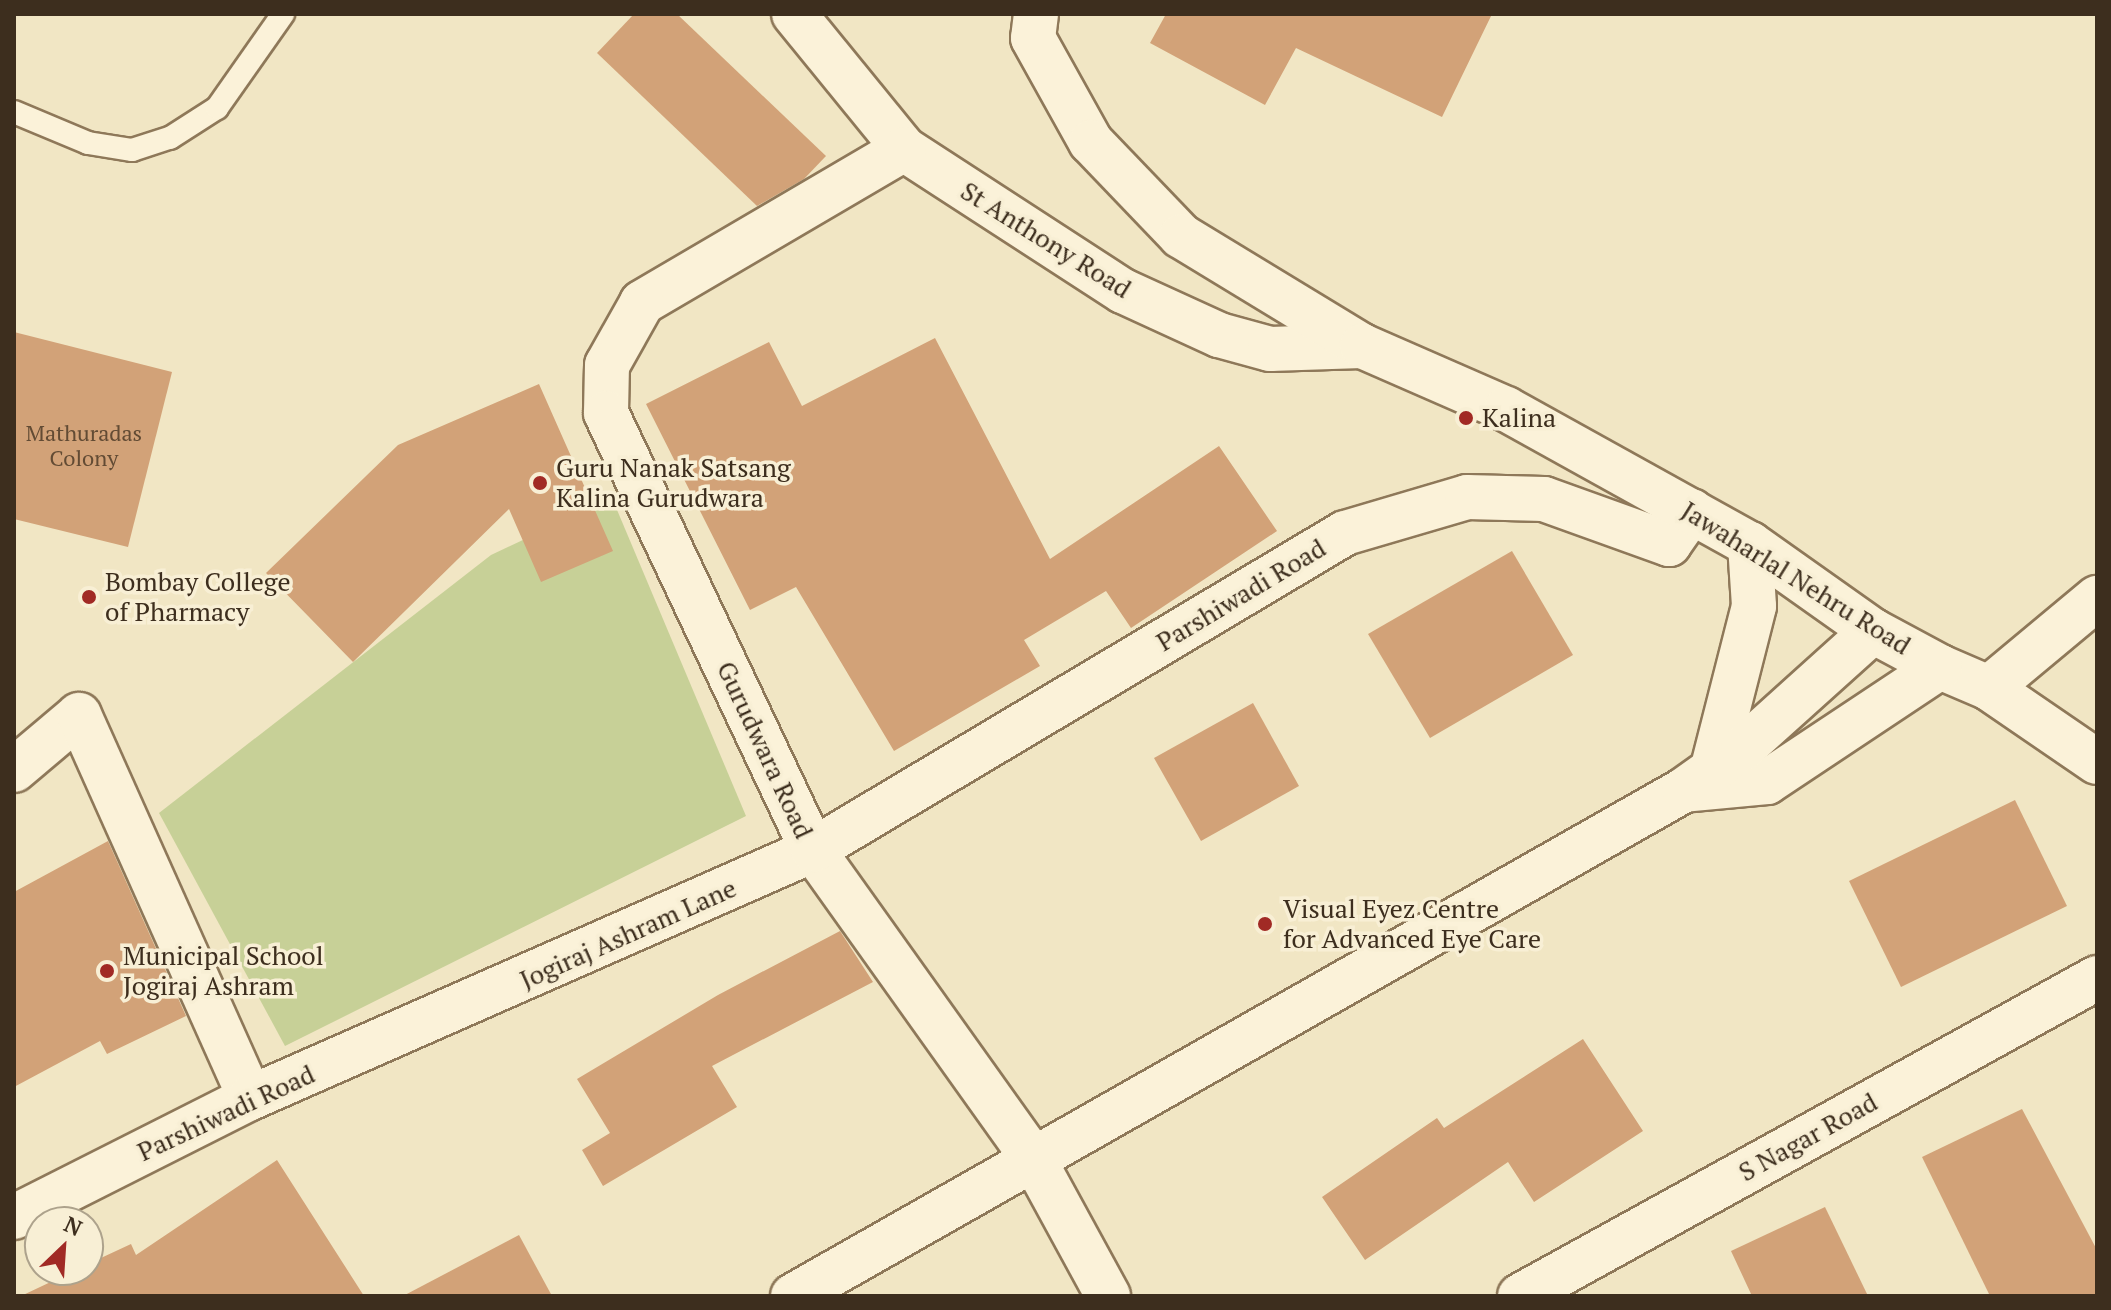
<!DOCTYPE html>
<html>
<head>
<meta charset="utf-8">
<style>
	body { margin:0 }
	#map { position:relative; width:2111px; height:1310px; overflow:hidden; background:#f1e6c4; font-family:"PT Serif",serif }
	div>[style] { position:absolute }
	.green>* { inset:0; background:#c7d097 }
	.building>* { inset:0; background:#d2a278 }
	.roads { filter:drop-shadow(2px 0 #8e7859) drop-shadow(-2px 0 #8e7859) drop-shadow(0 2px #8e7859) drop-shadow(0 -2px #8e7859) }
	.service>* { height:22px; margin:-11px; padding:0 11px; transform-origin:11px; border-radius:11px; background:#fbf2d9 }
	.minor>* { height:44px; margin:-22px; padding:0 22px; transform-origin:22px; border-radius:22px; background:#fbf2d9 }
	.tertiary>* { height:44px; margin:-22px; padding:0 22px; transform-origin:22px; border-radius:22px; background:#fbf2d9 }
	.secondary>* { height:44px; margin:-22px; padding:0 22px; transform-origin:22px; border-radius:22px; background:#fbf2d9 }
	.dots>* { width:22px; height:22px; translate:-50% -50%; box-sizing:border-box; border:4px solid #f8efd5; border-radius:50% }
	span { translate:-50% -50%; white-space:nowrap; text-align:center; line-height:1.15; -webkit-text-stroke:7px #f8efd5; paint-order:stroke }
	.number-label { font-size:22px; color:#624b34 }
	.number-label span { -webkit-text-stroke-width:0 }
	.street-label { font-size:26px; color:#3d2e1e }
	.poi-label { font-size:26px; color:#3d2e1e }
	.left { translate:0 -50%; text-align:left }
	.frame { position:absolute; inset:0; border:16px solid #3d2e1e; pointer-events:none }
	.north { position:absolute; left:24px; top:1206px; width:80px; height:80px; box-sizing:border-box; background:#f8efd5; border:2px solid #ada28c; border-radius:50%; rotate:25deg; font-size:22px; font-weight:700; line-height:32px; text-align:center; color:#3d2e1e }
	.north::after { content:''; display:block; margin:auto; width:28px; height:36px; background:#a12a25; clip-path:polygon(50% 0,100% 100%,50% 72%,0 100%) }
</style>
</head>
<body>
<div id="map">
	<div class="green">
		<i style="clip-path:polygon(612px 498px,746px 816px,285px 1046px,159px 813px,491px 555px)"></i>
	</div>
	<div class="building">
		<i style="clip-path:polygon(634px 14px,677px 14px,826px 156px,804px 179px,757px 206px,597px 53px)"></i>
		<i style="clip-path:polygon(1166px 14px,1492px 14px,1442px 117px,1296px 48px,1265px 105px,1150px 43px)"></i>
		<i style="clip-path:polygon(14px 332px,172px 372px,128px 547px,14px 519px)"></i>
		<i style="clip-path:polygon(935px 338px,1050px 559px,1219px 446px,1277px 531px,1131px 628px,1106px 591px,1024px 640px,1040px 666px,894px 751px,796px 587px,750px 610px,646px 404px,769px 342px,802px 406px)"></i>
		<i style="clip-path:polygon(539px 384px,613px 551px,541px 582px,509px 509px,353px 662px,266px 573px,398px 445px)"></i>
		<i style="clip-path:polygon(1512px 551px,1573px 655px,1430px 738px,1368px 634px)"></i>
		<i style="clip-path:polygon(1253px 703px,1299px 786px,1201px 841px,1154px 758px)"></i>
		<i style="clip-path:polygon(2015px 800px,2067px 906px,1901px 987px,1849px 881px)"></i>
		<i style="clip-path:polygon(108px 841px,186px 1016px,107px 1054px,100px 1041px,14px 1087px,14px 892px)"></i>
		<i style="clip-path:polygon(840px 931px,873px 982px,712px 1066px,737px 1107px,603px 1186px,582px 1150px,610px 1133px,577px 1079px,718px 995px)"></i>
		<i style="clip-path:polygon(1583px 1039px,1643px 1131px,1534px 1202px,1508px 1162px,1365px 1260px,1322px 1197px,1437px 1118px,1444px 1128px)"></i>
		<i style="clip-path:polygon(2022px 1109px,2097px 1250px,2097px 1296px,1990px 1296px,1922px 1157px)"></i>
		<i style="clip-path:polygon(277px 1160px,364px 1296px,21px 1296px,76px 1270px,88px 1270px,88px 1264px,131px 1244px,136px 1255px)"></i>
		<i style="clip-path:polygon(1825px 1207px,1868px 1296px,1752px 1296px,1731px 1251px)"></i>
		<i style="clip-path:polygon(519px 1235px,552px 1296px,403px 1296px)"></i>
	</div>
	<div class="roads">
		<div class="service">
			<i style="left:14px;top:112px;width:80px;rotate:22.7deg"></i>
			<i style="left:88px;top:143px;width:45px;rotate:9deg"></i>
			<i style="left:132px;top:150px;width:40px;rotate:-18deg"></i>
			<i style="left:170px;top:138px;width:56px;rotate:-32.6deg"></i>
			<i style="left:217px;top:108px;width:115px;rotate:-54.9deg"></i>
		</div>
		<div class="minor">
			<i style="left:794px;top:14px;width:174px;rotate:50.8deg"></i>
			<i style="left:904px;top:149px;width:261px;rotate:33deg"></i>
			<i style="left:1123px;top:291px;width:106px;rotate:24.6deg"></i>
			<i style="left:1219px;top:335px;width:53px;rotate:15.4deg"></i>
			<i style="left:1270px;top:349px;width:92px;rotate:-1.9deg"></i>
			<i style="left:904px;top:149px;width:304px;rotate:149.6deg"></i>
			<i style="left:642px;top:303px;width:71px;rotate:119.4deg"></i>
			<i style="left:607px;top:365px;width:48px;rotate:91.2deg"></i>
			<i style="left:606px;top:413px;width:484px;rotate:64.7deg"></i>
			<i style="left:813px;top:850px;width:381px;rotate:54.5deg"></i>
			<i style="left:1034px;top:1160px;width:155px;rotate:61.4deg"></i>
			<i style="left:1989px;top:688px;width:141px;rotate:-39.8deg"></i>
			<i style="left:14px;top:770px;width:85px;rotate:-40.2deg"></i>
			<i style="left:79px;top:715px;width:419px;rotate:65.9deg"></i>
			<i style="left:14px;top:1217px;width:264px;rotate:-26.8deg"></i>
			<i style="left:250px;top:1098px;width:615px;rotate:-23.77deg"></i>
			<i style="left:813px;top:850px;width:619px;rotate:-30.79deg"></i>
			<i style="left:1345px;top:533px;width:127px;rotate:-16.4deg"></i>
			<i style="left:1467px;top:497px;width:77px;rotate:1.5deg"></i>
			<i style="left:1544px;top:499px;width:133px;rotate:19.8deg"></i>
			<i style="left:1669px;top:544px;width:40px;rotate:-55.1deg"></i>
			<i style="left:1520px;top:1296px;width:659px;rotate:-28.86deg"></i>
		</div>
		<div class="tertiary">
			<i style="left:1940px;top:667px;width:53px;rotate:23.2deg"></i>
			<i style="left:1989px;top:688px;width:131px;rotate:34.4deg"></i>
		</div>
		<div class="secondary">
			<i style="left:1036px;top:14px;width:24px;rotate:97deg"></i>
			<i style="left:1033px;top:38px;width:119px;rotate:60.9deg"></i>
			<i style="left:1091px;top:142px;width:130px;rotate:46.2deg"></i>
			<i style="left:1181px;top:236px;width:212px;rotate:31.3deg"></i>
			<i style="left:1362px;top:346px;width:157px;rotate:23.6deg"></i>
			<i style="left:1506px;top:409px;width:279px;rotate:29deg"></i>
			<i style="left:1750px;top:544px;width:151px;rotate:35.3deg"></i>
			<i style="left:1873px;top:631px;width:76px;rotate:28.2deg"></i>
			<i style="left:1940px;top:667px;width:208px;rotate:146.4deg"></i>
			<i style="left:1767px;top:782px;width:83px;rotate:174.5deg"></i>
			<i style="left:1712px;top:771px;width:170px;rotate:-75.7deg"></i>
			<i style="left:1754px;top:606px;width:62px;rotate:-93.7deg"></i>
			<i style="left:793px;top:1296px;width:1025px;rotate:-29.59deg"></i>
			<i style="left:1684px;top:790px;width:72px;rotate:-35.4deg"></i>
			<i style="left:1743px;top:748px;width:175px;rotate:-42deg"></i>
		</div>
	</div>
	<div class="dots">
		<i style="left:1466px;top:418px;background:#a12a25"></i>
		<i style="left:540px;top:483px;background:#a12a25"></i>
		<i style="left:89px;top:597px;background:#a12a25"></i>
		<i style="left:1265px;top:924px;background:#a12a25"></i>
		<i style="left:107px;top:971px;background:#a12a25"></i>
	</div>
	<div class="number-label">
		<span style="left:84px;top:445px">Mathuradas<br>Colony</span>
	</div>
	<div class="street-label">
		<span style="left:1046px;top:240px;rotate:32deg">St Anthony Road</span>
		<span style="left:1796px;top:578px;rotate:32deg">Jawaharlal Nehru Road</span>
		<span style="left:1241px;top:595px;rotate:-31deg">Parshiwadi Road</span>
		<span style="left:765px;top:750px;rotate:65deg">Gurudwara Road</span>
		<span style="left:628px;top:934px;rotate:-24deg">Jogiraj Ashram Lane</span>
		<span style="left:226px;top:1113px;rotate:-25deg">Parshiwadi Road</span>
		<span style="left:1808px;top:1137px;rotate:-29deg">S Nagar Road</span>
	</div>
	<div class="poi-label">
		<span class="left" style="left:1482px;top:418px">Kalina</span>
		<span class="left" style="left:556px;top:483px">Guru Nanak Satsang<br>Kalina Gurudwara</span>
		<span class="left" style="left:105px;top:597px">Bombay College<br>of Pharmacy</span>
		<span class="left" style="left:1283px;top:924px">Visual Eyez Centre<br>for Advanced Eye Care</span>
		<span class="left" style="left:123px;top:971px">Municipal School<br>Jogiraj Ashram</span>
	</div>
	<div class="frame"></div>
	<div class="north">N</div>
</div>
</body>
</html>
